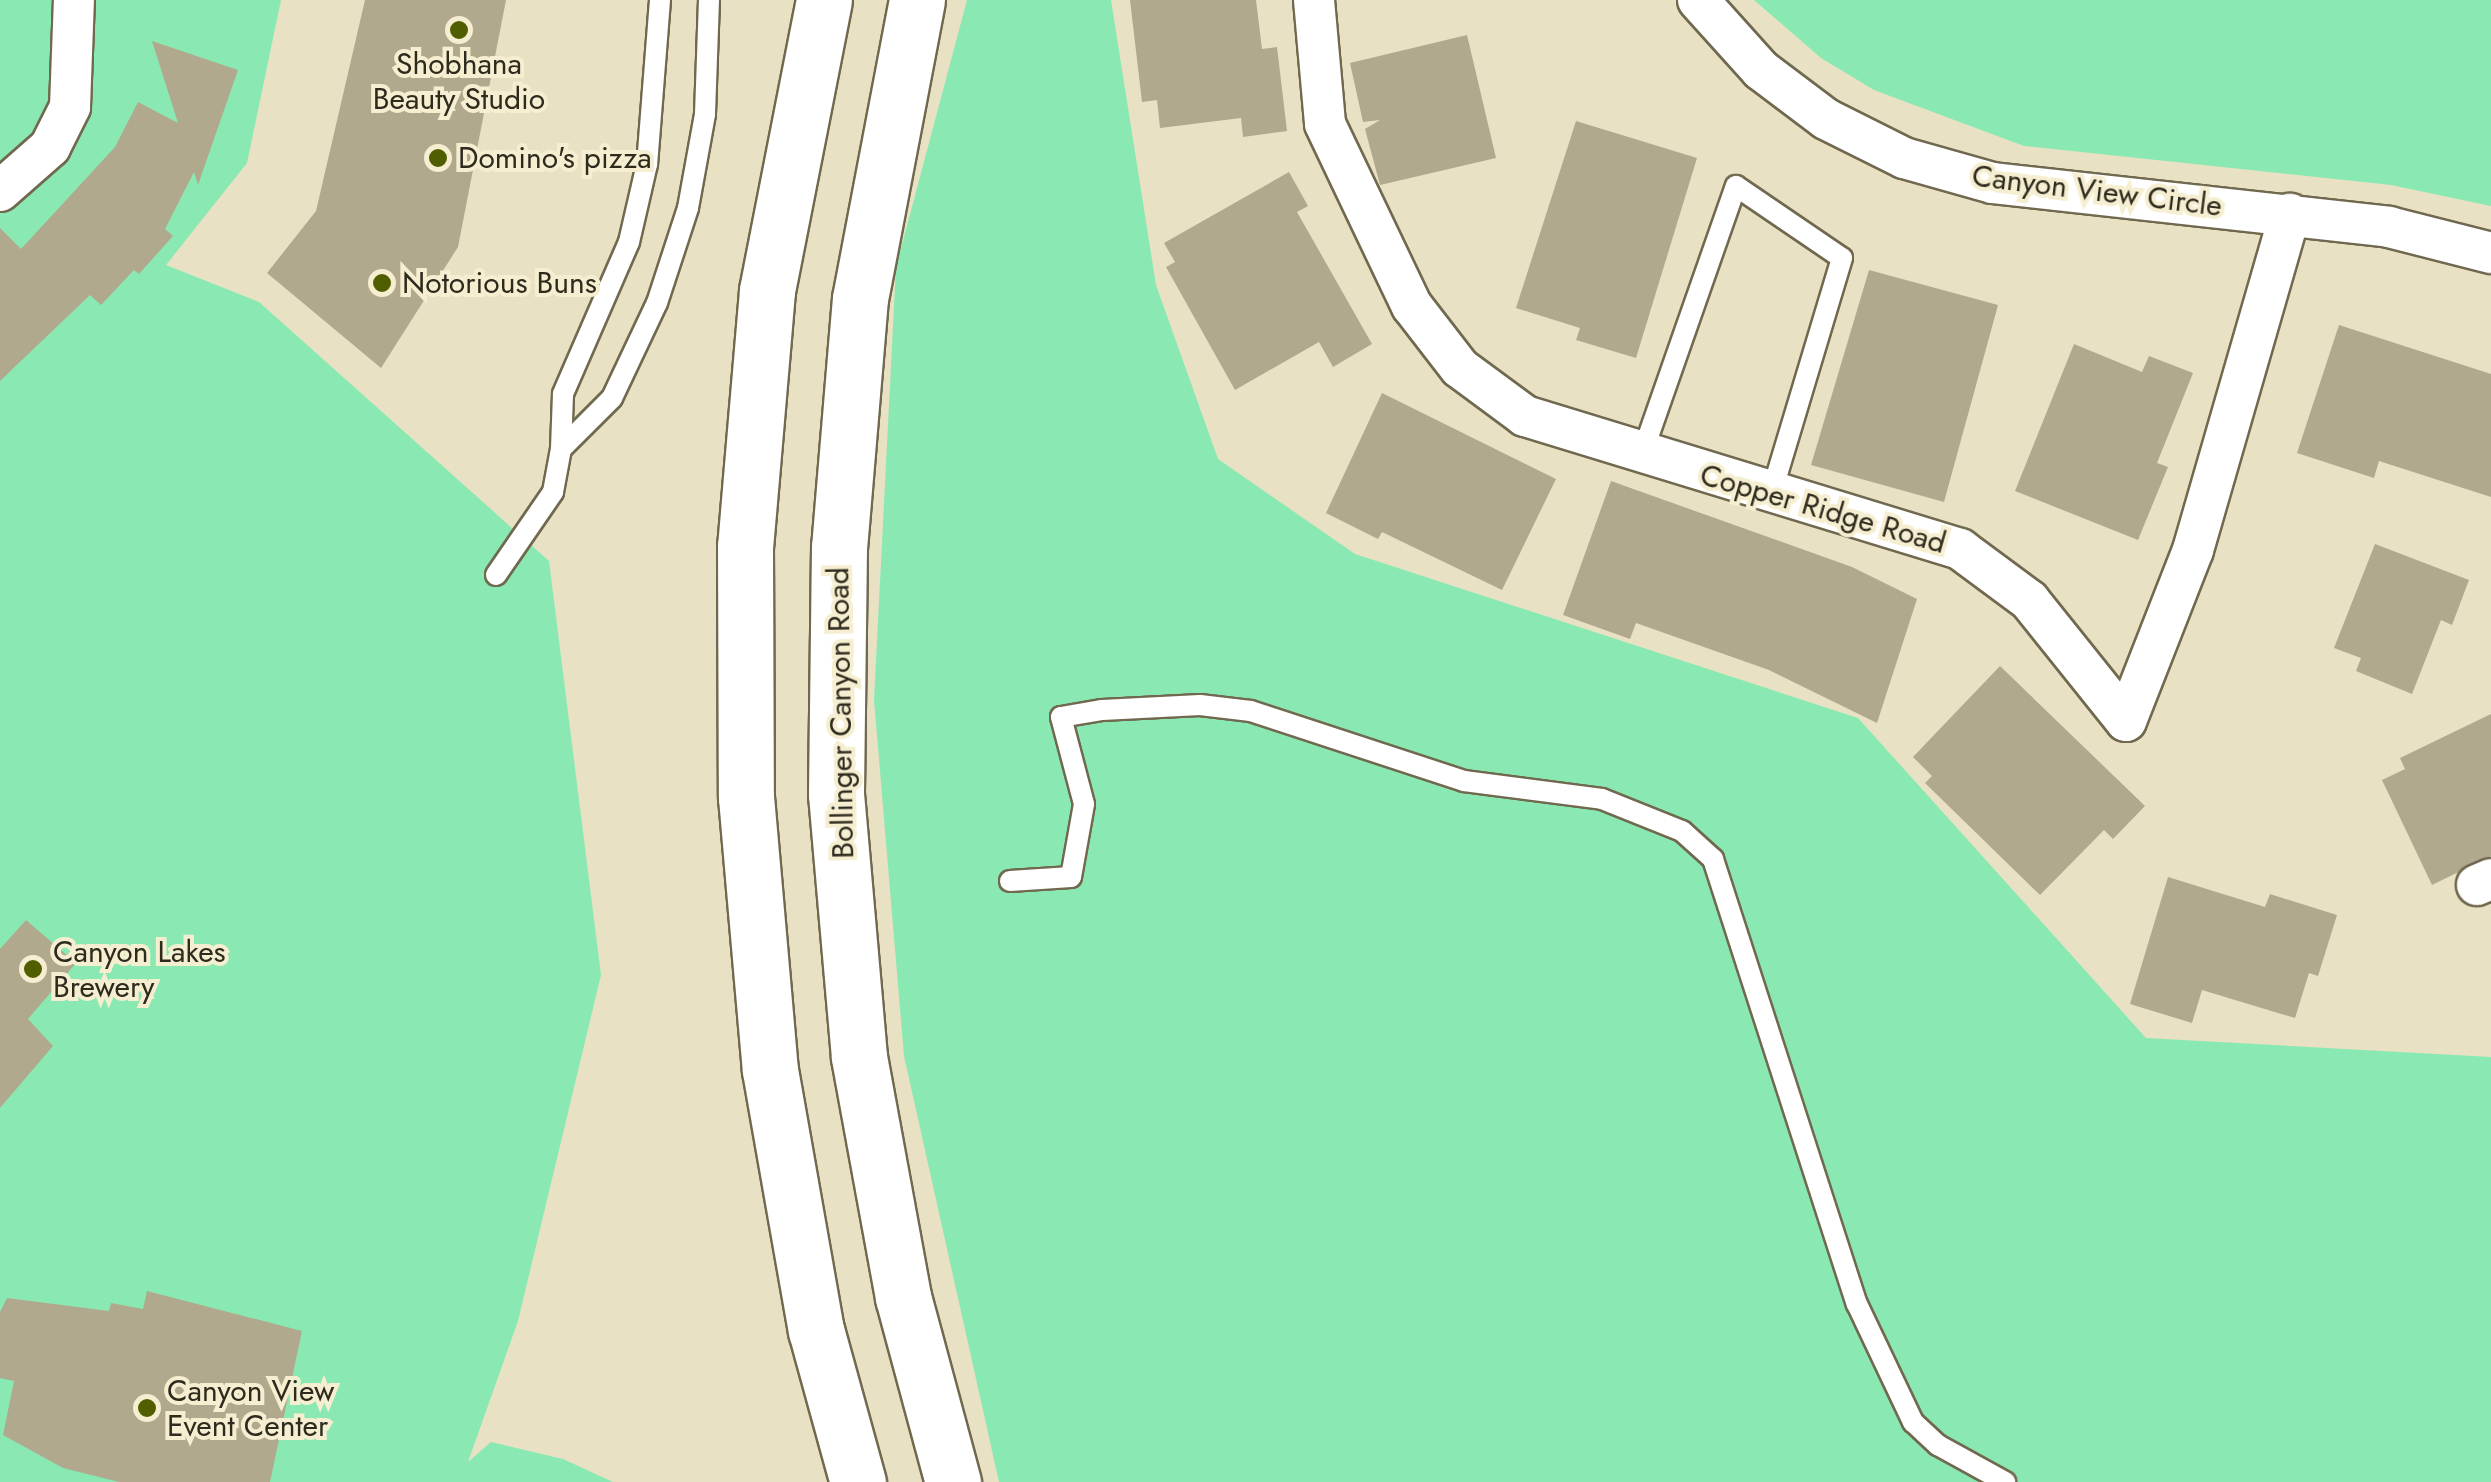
<!DOCTYPE html>
<html>
<head>
<meta charset="utf-8">
<style>
	body { margin:0 }
	#map { position:relative; width:2491px; height:1482px; overflow:hidden; background:#e8e1c3; font-family:Jost,sans-serif }
	div>[style] { position:absolute }
	.green>* { inset:0; background:#8ae9b2 }
	.building>* { inset:0; background:#b0a98d }
	.roads { filter:drop-shadow(2px 0 #70694f) drop-shadow(-2px 0 #70694f) drop-shadow(0 2px #70694f) drop-shadow(0 -2px #70694f) }
	.lane>* { height:20px; margin:-10px; padding:0 10px; transform-origin:10px; border-radius:10px; background:#fff }
	.street>* { height:40px; margin:-20px; padding:0 20px; transform-origin:20px; border-radius:20px; background:#fff }
	.secondary>* { height:55px; margin:-27.5px; padding:0 27.5px; transform-origin:27.5px; border-radius:27.5px; background:#fff }
	.dots>* { width:28px; height:28px; translate:-50% -50%; box-sizing:border-box; border:5px solid #f6eed0; border-radius:50% }
	span { translate:-50% -50%; white-space:nowrap; text-align:center; line-height:1.15; -webkit-text-stroke:8px #f6eed0; paint-order:stroke }
	.poi-label { font-size:30px; color:#2d2a1e }
	.left { translate:0 -50%; text-align:left }
	.street-label { font-size:30px; color:#2d2a1e }
</style>
</head>
<body>
<div id="map">
	<div class="green">
		<i style="clip-path:polygon(0 0,281px 0,247px 163px,166px 265px,259px 302px,549px 561px,601px 975px,518px 1321px,468px 1462px,491px 1442px,563px 1459px,613px 1482px,0 1482px)"></i>
		<i style="clip-path:polygon(967px 0,1111px 0,1156px 285px,1218px 459px,1355px 554px,1858px 718px,2146px 1038px,2491px 1057px,2491px 1482px,999px 1482px,904px 1056px,874px 700px,896px 267px)"></i>
		<i style="clip-path:polygon(1754px 0,2491px 0,2491px 206px,2391px 185px,2024px 146px,1874px 90px,1821px 58px)"></i>
	</div>
	<div class="building">
		<i style="clip-path:polygon(365px 0,506px 0,458px 247px,381px 368px,267px 273px,316px 211px)"></i>
		<i style="clip-path:polygon(1130px 0,1256px 0,1262px 49px,1277px 47px,1287px 131px,1243px 137px,1241px 118px,1160px 128px,1157px 100px,1142px 102px)"></i>
		<i style="clip-path:polygon(1467px 35px,1496px 158px,1380px 185px,1365px 129px,1380px 120px,1363px 122px,1350px 63px)"></i>
		<i style="clip-path:polygon(152px 41px,238px 70px,198px 185px,194px 172px,165px 229px,173px 236px,139px 274px,134px 270px,101px 305px,90px 295px,0 381px,0 228px,21px 249px,115px 147px,138px 102px,178px 123px)"></i>
		<i style="clip-path:polygon(1576px 121px,1697px 158px,1636px 358px,1576px 340px,1580px 328px,1516px 308px)"></i>
		<i style="clip-path:polygon(1289px 172px,1308px 206px,1297px 212px,1372px 344px,1333px 367px,1319px 342px,1235px 390px,1166px 267px,1175px 262px,1164px 243px)"></i>
		<i style="clip-path:polygon(1869px 270px,1998px 305px,1944px 502px,1811px 465px)"></i>
		<i style="clip-path:polygon(2339px 325px,2491px 374px,2491px 497px,2379px 461px,2374px 478px,2297px 453px)"></i>
		<i style="clip-path:polygon(2074px 344px,2142px 372px,2149px 356px,2193px 373px,2157px 463px,2168px 467px,2138px 540px,2015px 491px)"></i>
		<i style="clip-path:polygon(1382px 393px,1556px 479px,1502px 590px,1382px 532px,1378px 539px,1326px 513px)"></i>
		<i style="clip-path:polygon(1611px 481px,1852px 567px,1917px 599px,1877px 723px,1769px 670px,1636px 623px,1630px 639px,1563px 615px)"></i>
		<i style="clip-path:polygon(2375px 544px,2469px 580px,2452px 625px,2441px 620px,2412px 694px,2356px 671px,2361px 658px,2334px 648px)"></i>
		<i style="clip-path:polygon(2000px 666px,2145px 806px,2113px 839px,2104px 830px,2040px 895px,1925px 783px,1932px 776px,1913px 757px)"></i>
		<i style="clip-path:polygon(2491px 714px,2491px 856px,2432px 885px,2382px 780px,2405px 769px,2400px 758px)"></i>
		<i style="clip-path:polygon(2168px 877px,2265px 907px,2270px 894px,2337px 915px,2318px 976px,2309px 973px,2295px 1018px,2202px 990px,2192px 1023px,2130px 1004px)"></i>
		<i style="clip-path:polygon(26px 920px,76px 963px,28px 1019px,53px 1046px,0 1108px,0 949px)"></i>
		<i style="clip-path:polygon(147px 1291px,302px 1331px,270px 1482px,119px 1482px,63px 1468px,3px 1435px,14px 1381px,0 1378px,0 1312px,7px 1298px,109px 1311px,111px 1303px,143px 1309px)"></i>
	</div>
	<div class="roads">
		<div class="lane">
			<i style="left:660px;top:0;width:165px;rotate:94.5deg"></i>
			<i style="left:647px;top:164px;width:80px;rotate:103deg"></i>
			<i style="left:629px;top:242px;width:166px;rotate:113.5deg"></i>
			<i style="left:563px;top:394px;width:55px;rotate:92.1deg"></i>
			<i style="left:561px;top:449px;width:72px;rotate:-45deg"></i>
			<i style="left:612px;top:398px;width:105px;rotate:-64.7deg"></i>
			<i style="left:657px;top:303px;width:100px;rotate:-71.9deg"></i>
			<i style="left:688px;top:208px;width:96px;rotate:-79.7deg"></i>
			<i style="left:705px;top:114px;width:114px;rotate:-88deg"></i>
			<i style="left:1642px;top:454px;width:284px;rotate:-70.7deg"></i>
			<i style="left:1736px;top:186px;width:128px;rotate:34.2deg"></i>
			<i style="left:1842px;top:258px;width:244px;rotate:106.7deg"></i>
			<i style="left:496px;top:575px;width:101px;rotate:-55.5deg"></i>
			<i style="left:553px;top:492px;width:44px;rotate:-79.5deg"></i>
			<i style="left:1010px;top:881px;width:61px;rotate:-3.8deg"></i>
			<i style="left:1071px;top:877px;width:74px;rotate:-79.9deg"></i>
			<i style="left:1084px;top:804px;width:90px;rotate:-104.8deg"></i>
			<i style="left:1061px;top:717px;width:42px;rotate:-9.7deg"></i>
			<i style="left:1102px;top:710px;width:98px;rotate:-2.9deg"></i>
			<i style="left:1200px;top:705px;width:51px;rotate:6.7deg"></i>
			<i style="left:1251px;top:711px;width:224px;rotate:18.2deg"></i>
			<i style="left:1464px;top:781px;width:139px;rotate:7.4deg"></i>
			<i style="left:1602px;top:799px;width:86px;rotate:21.8deg"></i>
			<i style="left:1682px;top:831px;width:42px;rotate:42.1deg"></i>
			<i style="left:1713px;top:859px;width:468px;rotate:72.1deg"></i>
			<i style="left:1857px;top:1304px;width:131px;rotate:64.6deg"></i>
			<i style="left:1913px;top:1422px;width:34px;rotate:43deg"></i>
			<i style="left:1938px;top:1445px;width:77px;rotate:28.9deg"></i>
		</div>
		<div class="street">
			<i style="left:1314px;top:0;width:124px;rotate:84.9deg"></i>
			<i style="left:1325px;top:124px;width:202px;rotate:64.5deg"></i>
			<i style="left:1412px;top:306px;width:78px;rotate:52.3deg"></i>
			<i style="left:1460px;top:368px;width:81px;rotate:36.4deg"></i>
			<i style="left:1525px;top:416px;width:455px;rotate:17deg"></i>
			<i style="left:1960px;top:549px;width:86px;rotate:36.5deg"></i>
			<i style="left:2029px;top:600px;width:155px;rotate:51.3deg"></i>
			<i style="left:2126px;top:721px;width:184px;rotate:-68.6deg"></i>
			<i style="left:2193px;top:550px;width:350px;rotate:-73.9deg"></i>
			<i style="left:1698px;top:0;width:94px;rotate:48deg"></i>
			<i style="left:1761px;top:70px;width:81px;rotate:37deg"></i>
			<i style="left:1826px;top:119px;width:87px;rotate:26.6deg"></i>
			<i style="left:1904px;top:158px;width:92px;rotate:15.7deg"></i>
			<i style="left:1993px;top:183px;width:398px;rotate:6.3deg"></i>
			<i style="left:2389px;top:227px;width:105px;rotate:14.3deg"></i>
			<i style="left:0;top:191px;width:67px;rotate:-41.3deg"></i>
			<i style="left:50px;top:147px;width:45px;rotate:-63.4deg"></i>
			<i style="left:70px;top:107px;width:107px;rotate:-87.9deg"></i>
			<i style="left:2477px;top:885px;width:15px;rotate:-23deg"></i>
		</div>
		<div class="secondary">
			<i style="left:824px;top:0;width:297px;rotate:101.1deg"></i>
			<i style="left:767px;top:291px;width:256px;rotate:94.9deg"></i>
			<i style="left:745px;top:546px;width:251px;rotate:89.8deg"></i>
			<i style="left:746px;top:797px;width:274px;rotate:85deg"></i>
			<i style="left:770px;top:1070px;width:264px;rotate:80deg"></i>
			<i style="left:816px;top:1330px;width:158px;rotate:74.6deg"></i>
			<i style="left:917px;top:0;width:303px;rotate:100.8deg"></i>
			<i style="left:860px;top:298px;width:250px;rotate:94.8deg"></i>
			<i style="left:839px;top:547px;width:247px;rotate:90.7deg"></i>
			<i style="left:836px;top:794px;width:264px;rotate:85deg"></i>
			<i style="left:859px;top:1057px;width:244px;rotate:79.6deg"></i>
			<i style="left:903px;top:1297px;width:192px;rotate:74.9deg"></i>
		</div>
	</div>
	<div class="dots">
		<i style="left:459px;top:30px;background:#505e00"></i>
		<i style="left:438px;top:158px;background:#505e00"></i>
		<i style="left:382px;top:283px;background:#505e00"></i>
		<i style="left:33px;top:969px;background:#505e00"></i>
		<i style="left:147px;top:1408px;background:#505e00"></i>
	</div>
	<div class="poi-label">
		<span style="left:459px;top:81px">Shobhana<br>Beauty Studio</span>
		<span class="left" style="left:458px;top:158px">Domino's pizza</span>
		<span class="left" style="left:402px;top:283px">Notorious Buns</span>
		<span class="left" style="left:53px;top:969px">Canyon Lakes<br>Brewery</span>
		<span class="left" style="left:167px;top:1408px">Canyon View<br>Event Center</span>
	</div>
	<div class="street-label">
		<span style="left:2097px;top:191px;rotate:7deg">Canyon View Circle</span>
		<span style="left:1823px;top:509px;rotate:16deg">Copper Ridge Road</span>
		<span style="left:841px;top:713px;rotate:-91deg">Bollinger Canyon Road</span>
	</div>
</div>
</body>
</html>
